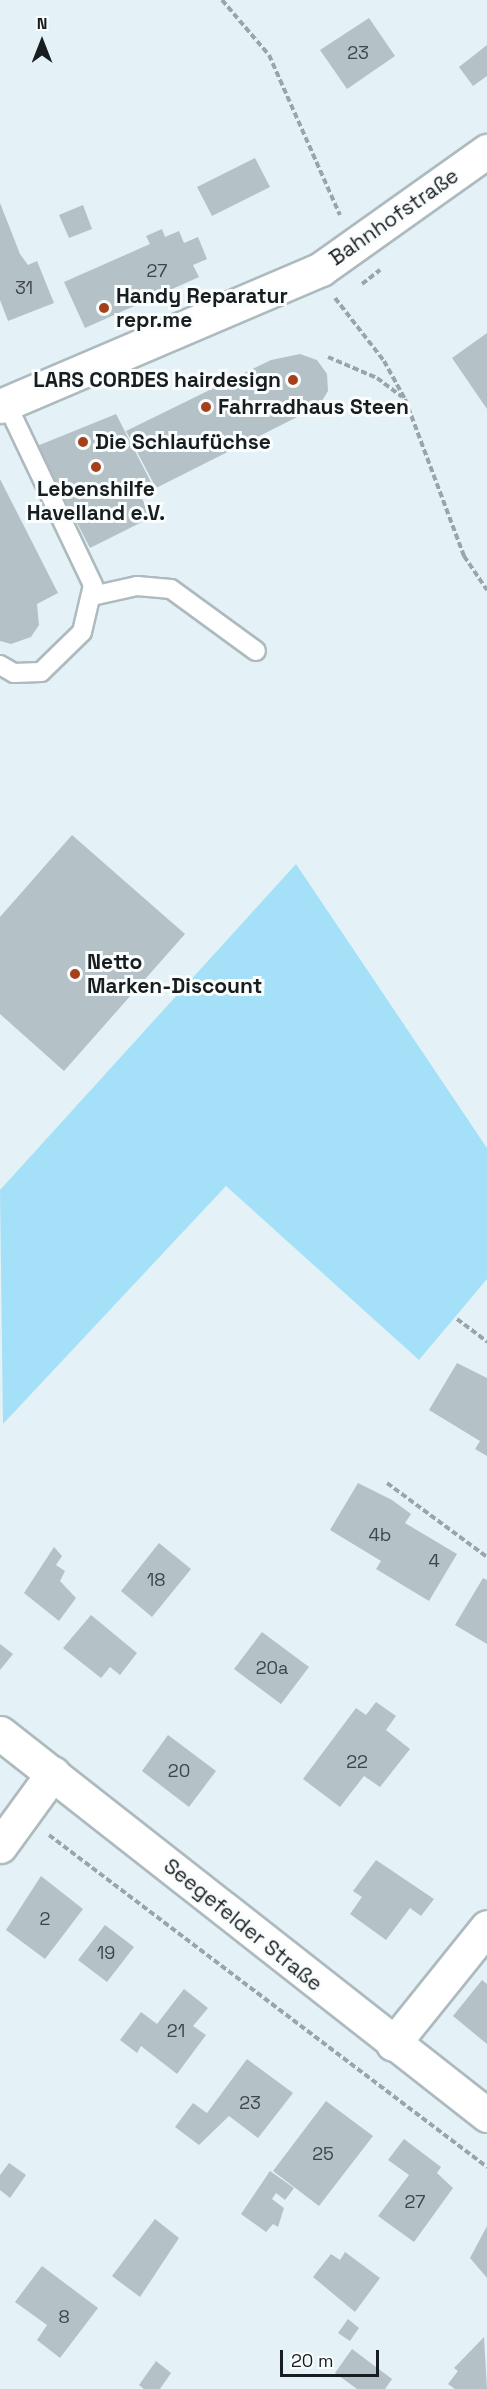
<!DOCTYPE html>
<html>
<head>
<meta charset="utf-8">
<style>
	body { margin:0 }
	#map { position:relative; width:487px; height:2389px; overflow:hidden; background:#e4f2f7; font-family:"Space Grotesk",sans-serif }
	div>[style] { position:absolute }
	.green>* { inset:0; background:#a4e1f8 }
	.building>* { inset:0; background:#b4c1c7 }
	.path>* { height:4px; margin-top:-2px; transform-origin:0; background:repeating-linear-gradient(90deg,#9aa5a9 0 6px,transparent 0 9px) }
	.roads { filter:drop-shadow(2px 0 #adbabf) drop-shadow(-2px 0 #adbabf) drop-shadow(0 2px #adbabf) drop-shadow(0 -2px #adbabf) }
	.lane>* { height:18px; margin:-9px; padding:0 9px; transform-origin:9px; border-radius:9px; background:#fff }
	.street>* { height:33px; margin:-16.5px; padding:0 16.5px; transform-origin:16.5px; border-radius:16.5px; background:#fff }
	.secondary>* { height:33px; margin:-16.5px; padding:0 16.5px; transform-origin:16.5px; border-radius:16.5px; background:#fff }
	.dots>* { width:16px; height:16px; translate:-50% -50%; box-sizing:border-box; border:3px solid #fafdfe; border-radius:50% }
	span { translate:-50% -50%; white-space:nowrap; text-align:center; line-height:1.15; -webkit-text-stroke:6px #fafdfe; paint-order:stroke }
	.number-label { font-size:18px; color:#3f4649 }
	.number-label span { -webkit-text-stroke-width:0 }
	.street-label { font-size:21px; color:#181d1f }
	.poi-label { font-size:21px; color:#181d1f; font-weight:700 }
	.left { translate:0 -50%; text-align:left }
	.right { translate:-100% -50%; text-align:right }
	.north { position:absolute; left:12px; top:12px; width:60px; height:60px; -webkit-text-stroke:4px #fafdfe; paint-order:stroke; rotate:0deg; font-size:16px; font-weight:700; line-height:24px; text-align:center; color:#181d1f }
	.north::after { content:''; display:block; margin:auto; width:21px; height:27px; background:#181d1f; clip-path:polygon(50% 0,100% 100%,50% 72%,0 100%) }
	.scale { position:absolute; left:280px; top:2350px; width:99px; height:27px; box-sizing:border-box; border:3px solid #181d1f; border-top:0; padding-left:8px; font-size:18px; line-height:21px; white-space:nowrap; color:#181d1f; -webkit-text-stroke:4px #fafdfe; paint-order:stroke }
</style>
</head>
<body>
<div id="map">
	<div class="green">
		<i style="clip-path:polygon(296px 864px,487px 1148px,487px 1279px,419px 1360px,226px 1186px,3px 1424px,0 1190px)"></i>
	</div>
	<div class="building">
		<i style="clip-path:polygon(369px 18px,395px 56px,347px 89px,320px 50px)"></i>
		<i style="clip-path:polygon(487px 45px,487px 76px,473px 86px,459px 67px)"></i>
		<i style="clip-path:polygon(255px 158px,270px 187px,212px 216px,197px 187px)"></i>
		<i style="clip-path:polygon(0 203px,20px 254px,28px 265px,37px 261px,54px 303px,8px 321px,0 300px)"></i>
		<i style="clip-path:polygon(83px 205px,92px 229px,69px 238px,59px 215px)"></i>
		<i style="clip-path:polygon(162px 229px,165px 237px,179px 231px,184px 243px,198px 237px,207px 259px,193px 265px,199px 277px,85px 328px,64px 282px,150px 244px,146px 236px)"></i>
		<i style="clip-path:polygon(487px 333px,487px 409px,452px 358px)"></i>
		<i style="clip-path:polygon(300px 354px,317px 360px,327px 374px,328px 391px,319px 406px,156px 488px,126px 431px,271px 360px)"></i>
		<i style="clip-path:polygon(116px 414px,154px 488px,140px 495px,152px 517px,90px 548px,37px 446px)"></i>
		<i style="clip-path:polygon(0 479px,58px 593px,37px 604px,39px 625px,31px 637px,11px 644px,0 641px)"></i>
		<i style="clip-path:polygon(72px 835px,185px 934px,64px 1071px,0 1014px,0 917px)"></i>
		<i style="clip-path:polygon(457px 1363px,487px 1378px,487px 1456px,475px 1449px,480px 1441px,429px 1410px)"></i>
		<i style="clip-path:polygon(358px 1483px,392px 1500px,411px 1514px,405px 1523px,457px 1554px,429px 1601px,376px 1569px,381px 1561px,330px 1530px)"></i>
		<i style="clip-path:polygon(159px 1543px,191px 1569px,152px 1617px,121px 1591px)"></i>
		<i style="clip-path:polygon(54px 1547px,62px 1556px,56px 1565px,65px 1571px,60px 1581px,76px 1598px,59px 1621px,24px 1593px)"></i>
		<i style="clip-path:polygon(483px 1578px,487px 1580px,487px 1644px,455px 1625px)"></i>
		<i style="clip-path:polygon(91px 1615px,137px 1653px,120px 1675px,110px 1667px,101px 1678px,63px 1648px)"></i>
		<i style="clip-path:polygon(262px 1632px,309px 1667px,281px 1704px,234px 1669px)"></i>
		<i style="clip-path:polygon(0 1644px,13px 1654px,0 1670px)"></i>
		<i style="clip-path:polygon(376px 1702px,396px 1716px,386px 1730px,410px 1749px,380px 1787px,364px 1776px,340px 1807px,303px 1779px,356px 1708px,366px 1715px)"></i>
		<i style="clip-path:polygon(168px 1735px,216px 1771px,189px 1807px,142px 1771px)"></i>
		<i style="clip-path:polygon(376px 1860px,434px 1899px,421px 1916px,410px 1908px,386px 1940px,350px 1914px,362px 1897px,353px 1891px)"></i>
		<i style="clip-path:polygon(41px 1876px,83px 1909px,45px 1959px,6px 1930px)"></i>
		<i style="clip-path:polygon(105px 1925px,134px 1947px,107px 1982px,78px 1960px)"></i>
		<i style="clip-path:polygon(482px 1980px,487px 1984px,487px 2044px,453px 2016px)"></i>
		<i style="clip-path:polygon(184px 1989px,208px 2008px,193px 2026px,206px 2035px,177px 2074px,141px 2046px,137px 2053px,120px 2040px,141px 2012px,157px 2024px)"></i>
		<i style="clip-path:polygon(247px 2059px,293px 2093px,258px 2138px,229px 2116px,199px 2145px,175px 2127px,193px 2103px,207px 2113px)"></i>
		<i style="clip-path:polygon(326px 2101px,373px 2136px,319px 2206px,273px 2171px)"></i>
		<i style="clip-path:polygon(404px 2139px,441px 2167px,437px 2173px,453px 2188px,414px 2242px,378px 2216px,409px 2175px,388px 2160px)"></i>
		<i style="clip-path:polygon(9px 2163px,26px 2175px,10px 2198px,0 2190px,0 2175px)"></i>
		<i style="clip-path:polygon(270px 2171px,294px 2188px,285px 2200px,276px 2193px,272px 2199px,284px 2208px,278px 2227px,273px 2224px,266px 2232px,241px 2214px)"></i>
		<i style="clip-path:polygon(155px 2219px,179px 2238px,140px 2297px,112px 2276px)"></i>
		<i style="clip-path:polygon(487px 2226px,487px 2278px,470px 2258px)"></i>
		<i style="clip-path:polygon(345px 2252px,380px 2278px,355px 2312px,313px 2277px,331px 2254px,340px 2260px)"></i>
		<i style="clip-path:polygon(42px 2266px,98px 2308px,60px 2358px,37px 2340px,47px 2325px,15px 2302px)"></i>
		<i style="clip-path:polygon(348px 2319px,359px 2328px,350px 2341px,338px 2333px)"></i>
		<i style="clip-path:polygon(484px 2337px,487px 2389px,455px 2389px,448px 2384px,458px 2371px,454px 2368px)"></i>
		<i style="clip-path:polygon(352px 2349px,392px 2379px,385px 2389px,357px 2389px,335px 2373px)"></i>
		<i style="clip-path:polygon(156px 2361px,171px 2373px,160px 2389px,144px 2389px,139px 2385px)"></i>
	</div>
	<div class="path">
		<i style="left:222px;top:0;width:72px;rotate:49.5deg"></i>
		<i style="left:269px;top:55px;width:175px;rotate:66.1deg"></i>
		<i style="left:362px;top:284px;width:23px;rotate:-38deg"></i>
		<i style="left:335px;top:298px;width:80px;rotate:52.1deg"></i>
		<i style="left:384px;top:361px;width:43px;rotate:61.1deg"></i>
		<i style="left:405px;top:399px;width:168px;rotate:69.4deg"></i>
		<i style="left:464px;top:556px;width:41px;rotate:55.9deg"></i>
		<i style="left:328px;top:357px;width:53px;rotate:23.2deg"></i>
		<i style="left:377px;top:378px;width:31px;rotate:37deg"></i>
		<i style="left:457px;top:1319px;width:38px;rotate:37deg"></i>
		<i style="left:387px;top:1483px;width:124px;rotate:36.5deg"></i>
		<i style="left:49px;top:1835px;width:550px;rotate:37.16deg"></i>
	</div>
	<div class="roads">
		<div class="lane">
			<i style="left:92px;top:596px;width:46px;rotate:-12.5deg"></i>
			<i style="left:137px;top:586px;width:34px;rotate:5deg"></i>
			<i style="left:171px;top:589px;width:105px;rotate:36.1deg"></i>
			<i style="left:0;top:665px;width:16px;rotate:30deg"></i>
			<i style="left:14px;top:673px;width:27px;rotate:-2deg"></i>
			<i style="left:41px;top:672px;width:57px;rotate:-44.3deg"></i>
			<i style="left:82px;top:632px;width:48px;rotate:-76.8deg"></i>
			<i style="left:93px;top:585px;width:202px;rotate:-115.5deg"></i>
		</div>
		<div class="street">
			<i style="left:0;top:1846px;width:90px;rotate:-54deg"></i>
			<i style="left:393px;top:2044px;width:150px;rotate:-51.2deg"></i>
		</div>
		<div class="secondary">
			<i style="left:0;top:406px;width:349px;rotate:-23.1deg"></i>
			<i style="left:321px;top:269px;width:204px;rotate:-35.4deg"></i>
			<i style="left:0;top:1733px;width:619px;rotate:38.11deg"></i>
		</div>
	</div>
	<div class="dots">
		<i style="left:104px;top:308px;background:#a6401a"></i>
		<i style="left:293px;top:380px;background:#a6401a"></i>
		<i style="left:206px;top:407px;background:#a6401a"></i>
		<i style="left:83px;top:442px;background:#a6401a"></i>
		<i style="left:96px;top:467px;background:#a6401a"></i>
		<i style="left:75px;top:974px;background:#a6401a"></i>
	</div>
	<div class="number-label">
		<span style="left:358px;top:53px">23</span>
		<span style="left:157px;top:271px">27</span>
		<span style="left:24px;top:288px">31</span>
		<span style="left:380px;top:1535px">4b</span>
		<span style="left:434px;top:1561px">4</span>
		<span style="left:156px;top:1580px">18</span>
		<span style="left:272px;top:1668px">20a</span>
		<span style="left:357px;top:1762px">22</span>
		<span style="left:179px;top:1771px">20</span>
		<span style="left:45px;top:1919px">2</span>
		<span style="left:106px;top:1953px">19</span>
		<span style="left:176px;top:2031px">21</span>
		<span style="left:250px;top:2103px">23</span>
		<span style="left:323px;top:2154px">25</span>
		<span style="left:415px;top:2202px">27</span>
		<span style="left:64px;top:2317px">8</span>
	</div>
	<div class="street-label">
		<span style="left:394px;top:217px;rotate:-35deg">Bahnhofstraße</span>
		<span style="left:243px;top:1925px;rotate:39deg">Seegefelder Straße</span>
	</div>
	<div class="poi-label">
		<span class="left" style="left:116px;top:308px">Handy Reparatur<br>repr.me</span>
		<span class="right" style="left:281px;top:380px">LARS CORDES hairdesign</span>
		<span class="left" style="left:218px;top:407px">Fahrradhaus Steen</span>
		<span class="left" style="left:95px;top:442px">Die Schlaufüchse</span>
		<span style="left:96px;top:501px">Lebenshilfe<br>Havelland e.V.</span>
		<span class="left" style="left:87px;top:974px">Netto<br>Marken-Discount</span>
	</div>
	<div class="north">N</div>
	<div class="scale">20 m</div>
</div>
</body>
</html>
